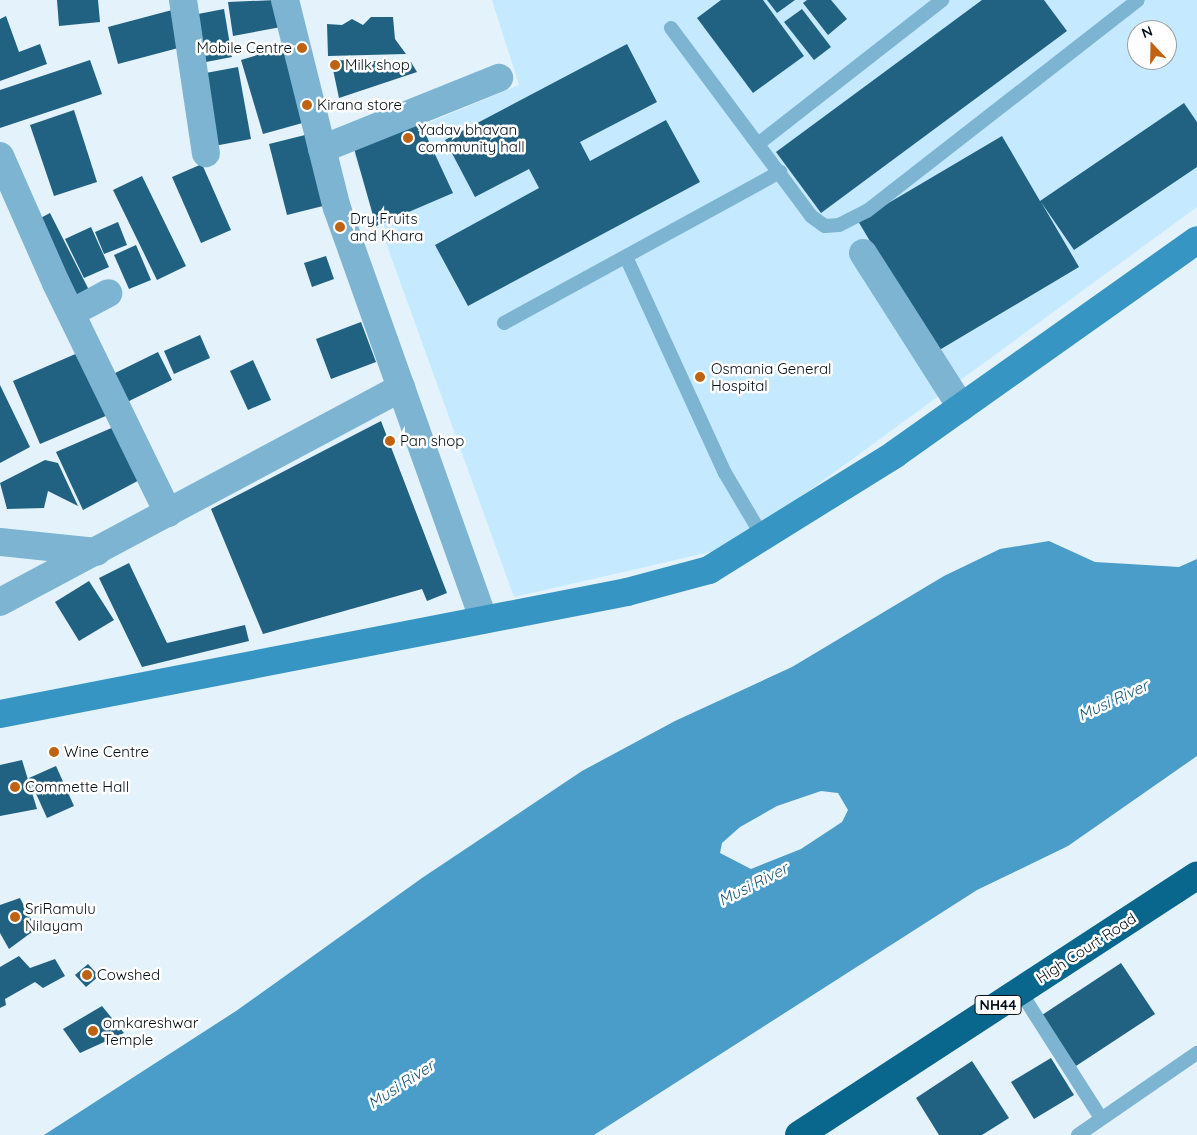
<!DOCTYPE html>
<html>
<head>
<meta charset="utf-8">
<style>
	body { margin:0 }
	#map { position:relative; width:1197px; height:1135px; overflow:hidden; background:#e3f2fb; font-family:Quicksand,sans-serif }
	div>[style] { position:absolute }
	.built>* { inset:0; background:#c5e9fe }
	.water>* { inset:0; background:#4a9dc8 }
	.building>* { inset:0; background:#216282 }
	.lane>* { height:14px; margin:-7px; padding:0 7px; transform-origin:7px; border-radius:7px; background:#7cb4d2 }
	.street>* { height:28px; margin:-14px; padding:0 14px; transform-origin:14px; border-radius:14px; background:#7cb4d2 }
	.secondary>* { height:28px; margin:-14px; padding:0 14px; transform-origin:14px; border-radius:14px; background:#3695c2 }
	.highway>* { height:28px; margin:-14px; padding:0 14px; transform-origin:14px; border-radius:14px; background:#09668c }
	.dots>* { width:14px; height:14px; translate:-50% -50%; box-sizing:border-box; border:2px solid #fff; border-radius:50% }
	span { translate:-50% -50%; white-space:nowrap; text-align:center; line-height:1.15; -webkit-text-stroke:5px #fff; paint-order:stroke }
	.shield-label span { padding:1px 4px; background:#fff; border:1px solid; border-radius:4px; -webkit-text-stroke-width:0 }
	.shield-label { font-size:14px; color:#030f17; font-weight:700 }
	.poi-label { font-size:15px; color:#030f17 }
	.right { translate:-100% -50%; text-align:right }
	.left { translate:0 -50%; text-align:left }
	.street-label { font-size:15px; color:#030f17 }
	.water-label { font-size:16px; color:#195977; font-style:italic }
	.north { position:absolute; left:1127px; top:20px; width:50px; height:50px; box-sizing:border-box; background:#fff; border:1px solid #9a9fa2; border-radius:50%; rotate:339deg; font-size:14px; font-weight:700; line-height:20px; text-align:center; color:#030f17 }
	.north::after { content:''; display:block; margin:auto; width:18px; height:22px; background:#bf6313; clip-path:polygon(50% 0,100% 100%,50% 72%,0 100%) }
</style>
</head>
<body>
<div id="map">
	<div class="built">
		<i style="clip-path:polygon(evenodd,492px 0,1197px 0,1197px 207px,732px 547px,514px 597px,354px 154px,519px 85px,492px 0,1137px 30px,1167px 30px,1167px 60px,1137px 60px,1137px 30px)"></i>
	</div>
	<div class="water">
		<i style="clip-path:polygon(evenodd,1049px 541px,1095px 562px,1179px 567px,1197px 559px,1197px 756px,1068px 846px,977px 890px,594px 1135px,44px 1135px,236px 1011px,422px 878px,582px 771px,675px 721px,792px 667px,944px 576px,1000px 549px,1049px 541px,821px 791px,838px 793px,848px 810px,842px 822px,801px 849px,751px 869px,720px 853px,722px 843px,740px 827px,777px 806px,821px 791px)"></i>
	</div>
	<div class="building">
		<i style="clip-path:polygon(57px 0,98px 0,100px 22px,59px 26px)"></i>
		<i style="clip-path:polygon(276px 0,281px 27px,233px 36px,228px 2px)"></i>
		<i style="clip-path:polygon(721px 0,763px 0,804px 56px,753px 93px,697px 18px)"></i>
		<i style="clip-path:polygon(767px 0,795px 0,777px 13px)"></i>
		<i style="clip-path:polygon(807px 0,831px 0,847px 19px,828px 35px,803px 3px)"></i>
		<i style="clip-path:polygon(982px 0,1044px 0,1067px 31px,821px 213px,776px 152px)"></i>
		<i style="clip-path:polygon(224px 9px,232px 57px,206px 62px,198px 14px)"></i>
		<i style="clip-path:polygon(802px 9px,831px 47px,814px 60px,784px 22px)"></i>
		<i style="clip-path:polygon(172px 10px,182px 47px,118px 64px,108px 27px)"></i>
		<i style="clip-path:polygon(6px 16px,19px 52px,40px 44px,47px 64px,0 81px,0 19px)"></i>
		<i style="clip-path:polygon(371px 17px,393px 17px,395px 39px,406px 54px,328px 56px,327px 24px,342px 25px,352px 19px,363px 25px)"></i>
		<i style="clip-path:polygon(627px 44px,657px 102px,580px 142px,590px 161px,666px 120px,700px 182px,468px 306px,435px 245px,539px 188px,529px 169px,475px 197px,445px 140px)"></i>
		<i style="clip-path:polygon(284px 47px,306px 122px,263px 134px,241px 60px)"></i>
		<i style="clip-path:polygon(90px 60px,102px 94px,0 128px,0 90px)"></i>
		<i style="clip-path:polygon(331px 60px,411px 62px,417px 72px,339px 98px)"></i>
		<i style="clip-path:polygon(238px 67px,251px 139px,209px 147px,195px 75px)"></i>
		<i style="clip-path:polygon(1184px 103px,1197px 122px,1197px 167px,1074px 250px,1041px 202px,1079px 267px,936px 352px,858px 221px,1002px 136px,1040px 201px)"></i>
		<i style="clip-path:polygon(74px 110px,97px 182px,54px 196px,30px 125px)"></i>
		<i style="clip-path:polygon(419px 120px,453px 193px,376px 226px,353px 145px)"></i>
		<i style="clip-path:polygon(305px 135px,323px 206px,287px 215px,269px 144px)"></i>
		<i style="clip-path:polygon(202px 164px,231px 230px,201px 243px,172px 177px)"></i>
		<i style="clip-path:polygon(142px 176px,186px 266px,157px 280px,113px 190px)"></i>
		<i style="clip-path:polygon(50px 213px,91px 294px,73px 302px,33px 222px)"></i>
		<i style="clip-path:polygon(118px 222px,127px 245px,104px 254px,95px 232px)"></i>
		<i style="clip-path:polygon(91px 227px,109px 267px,84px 278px,65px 239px)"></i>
		<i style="clip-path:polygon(136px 245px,151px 280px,129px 289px,114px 255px)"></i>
		<i style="clip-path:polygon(326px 256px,334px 279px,312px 287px,304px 263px)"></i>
		<i style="clip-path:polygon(361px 322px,376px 362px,331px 379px,316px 339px)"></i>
		<i style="clip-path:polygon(200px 335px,210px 358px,174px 374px,164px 351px)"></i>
		<i style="clip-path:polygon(80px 352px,108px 415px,40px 444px,13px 381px)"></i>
		<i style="clip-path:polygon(158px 352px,172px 380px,121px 405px,107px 377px)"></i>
		<i style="clip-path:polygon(253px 360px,271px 400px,248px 410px,230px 371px)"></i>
		<i style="clip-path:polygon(0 385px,30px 447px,0 463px)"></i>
		<i style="clip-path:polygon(381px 421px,447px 593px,427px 601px,422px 589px,263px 634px,211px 509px)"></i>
		<i style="clip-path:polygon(123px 423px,147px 476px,83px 510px,56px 452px)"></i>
		<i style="clip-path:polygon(45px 460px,58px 463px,78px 506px,48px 491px,44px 508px,7px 509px,0 483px)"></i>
		<i style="clip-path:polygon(129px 563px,167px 643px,245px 625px,249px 641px,142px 667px,99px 578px)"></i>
		<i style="clip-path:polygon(89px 581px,114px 620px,79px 641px,55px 602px)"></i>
		<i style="clip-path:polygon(22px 760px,37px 809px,0 816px,0 765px)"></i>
		<i style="clip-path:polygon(56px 766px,74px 806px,47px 818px,29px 778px)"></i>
		<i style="clip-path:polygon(20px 898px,36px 929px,9px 949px,0 933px,0 905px)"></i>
		<i style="clip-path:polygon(19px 956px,30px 968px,55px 959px,65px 976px,43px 988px,35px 982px,5px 999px,6px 1005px,0 1008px,0 967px)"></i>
		<i style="clip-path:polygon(1121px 963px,1155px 1014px,1076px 1066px,1042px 1015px)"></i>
		<i style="clip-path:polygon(88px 964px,99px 976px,86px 987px,75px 975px)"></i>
		<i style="clip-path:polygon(102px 1006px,124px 1033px,80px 1053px,63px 1029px)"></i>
		<i style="clip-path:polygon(1051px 1058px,1074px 1095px,1034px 1119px,1011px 1082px)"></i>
		<i style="clip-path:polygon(972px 1061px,1009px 1118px,982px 1135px,939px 1135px,916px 1098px)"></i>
	</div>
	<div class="lane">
		<i style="left:671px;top:28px;width:234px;rotate:53.3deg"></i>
		<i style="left:811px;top:216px;width:17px;rotate:36deg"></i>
		<i style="left:825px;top:226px;width:14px;rotate:-4deg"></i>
		<i style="left:839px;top:225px;width:31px;rotate:-27deg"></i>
		<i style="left:867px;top:211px;width:343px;rotate:-37.9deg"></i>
		<i style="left:758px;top:144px;width:234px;rotate:-38deg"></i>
		<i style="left:626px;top:257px;width:238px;rotate:65.4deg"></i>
		<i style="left:725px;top:473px;width:77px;rotate:59.4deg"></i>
		<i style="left:504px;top:323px;width:315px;rotate:-28.7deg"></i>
		<i style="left:1020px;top:991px;width:151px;rotate:57.5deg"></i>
		<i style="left:1078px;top:1135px;width:145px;rotate:-34.6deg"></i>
	</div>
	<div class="street">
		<i style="left:183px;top:0;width:155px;rotate:81.5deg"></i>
		<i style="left:285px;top:0;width:214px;rotate:76deg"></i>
		<i style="left:337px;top:208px;width:437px;rotate:70.4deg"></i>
		<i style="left:322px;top:149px;width:191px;rotate:-21.9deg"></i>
		<i style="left:0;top:156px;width:139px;rotate:66.2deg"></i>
		<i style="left:56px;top:283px;width:256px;rotate:64deg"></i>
		<i style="left:863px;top:253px;width:183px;rotate:57.5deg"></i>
		<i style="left:73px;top:312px;width:40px;rotate:-28deg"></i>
		<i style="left:0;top:542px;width:97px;rotate:5.9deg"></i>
		<i style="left:0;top:602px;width:455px;rotate:-28.1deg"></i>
	</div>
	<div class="secondary">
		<i style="left:0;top:714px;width:639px;rotate:-11.01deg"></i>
		<i style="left:627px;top:592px;width:85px;rotate:-15deg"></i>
		<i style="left:709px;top:570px;width:219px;rotate:-31.9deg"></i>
		<i style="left:895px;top:454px;width:370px;rotate:-35.3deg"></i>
	</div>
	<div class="highway">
		<i style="left:799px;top:1135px;width:475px;rotate:-33.1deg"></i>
	</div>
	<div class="dots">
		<i style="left:302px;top:48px;background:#bf6313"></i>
		<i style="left:335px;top:65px;background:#bf6313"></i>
		<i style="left:307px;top:105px;background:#bf6313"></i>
		<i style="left:408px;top:138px;background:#bf6313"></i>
		<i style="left:340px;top:227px;background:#bf6313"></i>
		<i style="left:700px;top:377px;background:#bf6313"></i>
		<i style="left:390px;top:441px;background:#bf6313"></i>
		<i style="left:54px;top:752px;background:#bf6313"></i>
		<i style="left:15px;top:787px;background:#bf6313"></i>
		<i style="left:15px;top:917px;background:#bf6313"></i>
		<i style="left:87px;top:975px;background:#bf6313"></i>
		<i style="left:93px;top:1031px;background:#bf6313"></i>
	</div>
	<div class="shield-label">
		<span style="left:998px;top:1005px">NH44</span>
	</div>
	<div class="poi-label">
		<span class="right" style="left:292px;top:48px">Mobile Centre</span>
		<span class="left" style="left:345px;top:65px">Milk shop</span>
		<span class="left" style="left:317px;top:105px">Kirana store</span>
		<span class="left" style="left:418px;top:138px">Yadav bhavan<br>community hall</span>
		<span class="left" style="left:350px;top:227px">Dry Fruits<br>and Khara</span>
		<span class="left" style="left:711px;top:377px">Osmania General<br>Hospital</span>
		<span class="left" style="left:400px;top:441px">Pan shop</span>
		<span class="left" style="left:64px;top:752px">Wine Centre</span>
		<span class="left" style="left:25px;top:787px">Commette Hall</span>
		<span class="left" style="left:25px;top:917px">SriRamulu<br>Nilayam</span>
		<span class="left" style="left:97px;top:975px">Cowshed</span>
		<span class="left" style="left:103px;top:1031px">omkareshwar<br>Temple</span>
	</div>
	<div class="street-label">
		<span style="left:1086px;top:948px;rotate:-33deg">High Court Road</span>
	</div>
	<div class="water-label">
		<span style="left:1113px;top:700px;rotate:-25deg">Musi River</span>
		<span style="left:753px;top:884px;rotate:-27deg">Musi River</span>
		<span style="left:401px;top:1084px;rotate:-33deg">Musi River</span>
	</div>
	<div class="north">N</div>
</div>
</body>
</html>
